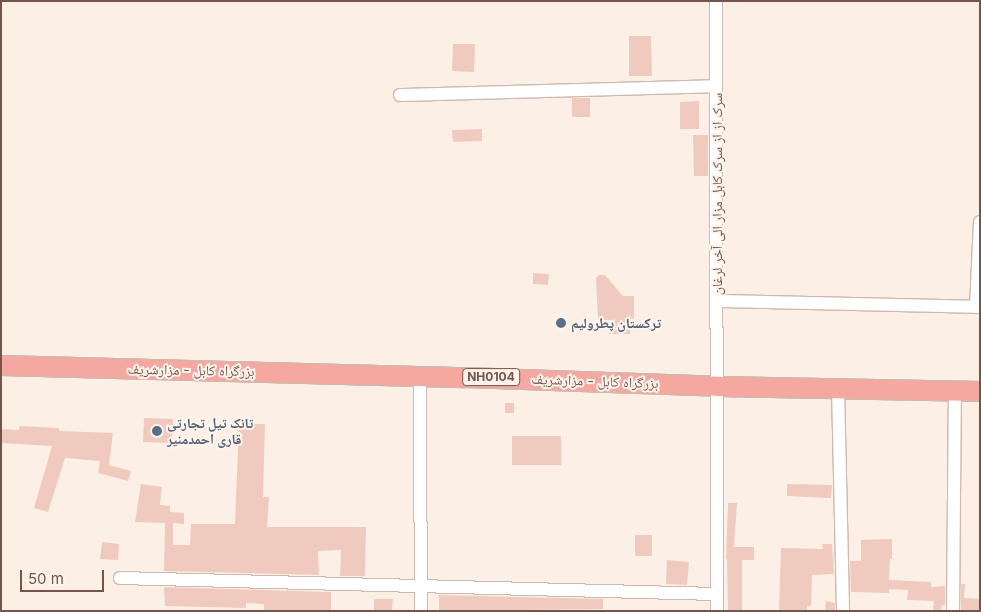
<!DOCTYPE html>
<html>
<head>
<meta charset="utf-8">
<style>
	body { margin:0 }
	#map { position:relative; width:981px; height:612px; overflow:hidden; background:#fcf0e6; font-family:Inter,"Noto Naskh Arabic",sans-serif }
	div>[style] { position:absolute }
	.building>* { inset:0; background:#f0cabe }
	.roads { filter:drop-shadow(1px 0 #cfb8af) drop-shadow(-1px 0 #cfb8af) drop-shadow(0 1px #cfb8af) drop-shadow(0 -1px #cfb8af) }
	.minor>* { height:12px; margin:-6px; padding:0 6px; transform-origin:6px; border-radius:6px; background:#fff }
	.highway>* { height:19px; margin:-9.5px; padding:0 9.5px; transform-origin:9.5px; border-radius:9.5px; background:#f4a89f }
	.dots>* { width:14px; height:14px; translate:-50% -50%; box-sizing:border-box; border:2px solid #fef4ec; border-radius:50% }
	span { translate:-50% -50%; white-space:nowrap; text-align:center; line-height:1.15; -webkit-text-stroke:4px #fef4ec; paint-order:stroke }
	.shield-label span { padding:1px 4px; background:#fef4ec; border:1px solid; border-radius:4px; -webkit-text-stroke-width:0 }
	.shield-label { font-size:12px; color:#74544b; font-weight:700 }
	.street-label { font-size:14px; color:#74544b }
	.service-label { font-size:14px; color:#4e5e75; font-weight:700 }
	.left { translate:0 -50%; text-align:left }
	.frame { position:absolute; inset:0; border:2px solid #74544b; pointer-events:none }
	.scale { position:absolute; left:20px; top:570px; width:84px; height:22px; box-sizing:border-box; border:2px solid #74544b; border-top:0; padding-left:6px; font-size:15px; line-height:18px; white-space:nowrap; color:#74544b; -webkit-text-stroke:4px #fef4ec; paint-order:stroke }
</style>
</head>
<body>
<div id="map">
	<div class="building">
		<i style="clip-path:polygon(629px 36px,651px 36px,652px 76px,629px 76px)"></i>
		<i style="clip-path:polygon(453px 44px,475px 44px,474px 72px,452px 71px)"></i>
		<i style="clip-path:polygon(572px 98px,590px 98px,590px 117px,572px 117px)"></i>
		<i style="clip-path:polygon(699px 101px,699px 129px,680px 129px,680px 102px)"></i>
		<i style="clip-path:polygon(482px 129px,482px 141px,453px 142px,452px 130px)"></i>
		<i style="clip-path:polygon(693px 135px,708px 135px,708px 176px,694px 176px)"></i>
		<i style="clip-path:polygon(533px 273px,549px 274px,548px 285px,533px 284px)"></i>
		<i style="clip-path:polygon(599px 275px,605px 275px,623px 296px,634px 296px,634px 319px,631px 319px,630px 334px,609px 334px,612px 320px,598px 320px,596px 278px)"></i>
		<i style="clip-path:polygon(505px 403px,514px 403px,514px 413px,505px 413px)"></i>
		<i style="clip-path:polygon(144px 418px,173px 419px,172px 443px,143px 442px)"></i>
		<i style="clip-path:polygon(239px 424px,265px 424px,263px 497px,269px 497px,267px 527px,366px 527px,365px 576px,340px 576px,341px 550px,318px 551px,319px 575px,164px 571px,165px 523px,135px 522px,141px 484px,162px 487px,160px 505px,170px 506px,170px 512px,184px 513px,184px 524px,173px 523px,173px 545px,190px 545px,191px 524px,235px 524px)"></i>
		<i style="clip-path:polygon(19px 426px,59px 428px,59px 431px,113px 433px,109px 465px,131px 471px,128px 481px,98px 473px,100px 461px,65px 458px,48px 512px,34px 508px,52px 446px,1px 443px,1px 429px,19px 430px)"></i>
		<i style="clip-path:polygon(512px 436px,561px 436px,561px 465px,512px 465px)"></i>
		<i style="clip-path:polygon(787px 484px,832px 485px,831px 498px,787px 496px)"></i>
		<i style="clip-path:polygon(728px 503px,737px 503px,734px 547px,754px 547px,754px 560px,742px 560px,742px 611px,728px 611px,727px 559px,726px 559px)"></i>
		<i style="clip-path:polygon(635px 535px,652px 535px,652px 556px,635px 556px)"></i>
		<i style="clip-path:polygon(892px 539px,892px 559px,890px 559px,889px 580px,931px 582px,931px 587px,945px 586px,945px 605px,942px 605px,941px 611px,933px 611px,934px 601px,907px 600px,908px 590px,889px 589px,889px 593px,851px 592px,850px 561px,861px 561px,861px 540px)"></i>
		<i style="clip-path:polygon(102px 542px,119px 544px,118px 560px,100px 559px)"></i>
		<i style="clip-path:polygon(822px 544px,832px 544px,834px 574px,812px 575px,811px 606px,807px 606px,807px 611px,779px 611px,781px 548px,823px 549px)"></i>
		<i style="clip-path:polygon(667px 560px,689px 562px,687px 585px,666px 584px)"></i>
		<i style="clip-path:polygon(961px 584px,965px 584px,964px 598px,980px 599px,980px 611px,961px 611px)"></i>
		<i style="clip-path:polygon(164px 587px,331px 592px,331px 611px,264px 611px,264px 604px,246px 603px,246px 608px,165px 606px)"></i>
		<i style="clip-path:polygon(439px 595px,603px 599px,603px 609px,439px 611px)"></i>
		<i style="clip-path:polygon(374px 599px,393px 599px,392px 611px,374px 611px)"></i>
		<i style="clip-path:polygon(826px 601px,835px 603px,835px 611px,825px 611px)"></i>
	</div>
	<div class="roads">
		<div class="minor">
			<i style="left:716px;top:1px;width:610px;rotate:89.91deg"></i>
			<i style="left:400px;top:95px;width:316px;rotate:-1.6deg"></i>
			<i style="left:717px;top:301px;width:263px;rotate:1.3deg"></i>
			<i style="left:976px;top:307px;width:85px;rotate:-87.3deg"></i>
			<i style="left:420px;top:375px;width:236px;rotate:89.8deg"></i>
			<i style="left:838px;top:388px;width:223px;rotate:88.7deg"></i>
			<i style="left:120px;top:578px;width:597px;rotate:1.54deg"></i>
			<i style="left:953px;top:611px;width:221px;rotate:-89.5deg"></i>
		</div>
		<div class="highway">
			<i style="left:1px;top:365px;width:464px;rotate:1.5deg"></i>
			<i style="left:465px;top:377px;width:253px;rotate:2deg"></i>
			<i style="left:718px;top:386px;width:262px;rotate:1.1deg"></i>
		</div>
	</div>
	<div class="dots">
		<i style="left:561px;top:323px;background:#5c6f8a"></i>
		<i style="left:157px;top:431px;background:#5c6f8a"></i>
	</div>
	<div class="shield-label">
		<span style="left:491px;top:377px">NH0104</span>
	</div>
	<div class="street-label">
		<span style="left:717px;top:194px;rotate:-90deg">سرک از از سرک کابل مزار الی آخر لرغان</span>
		<span style="left:191px;top:370px;rotate:1deg">بزرگراه کابل - مزارشریف</span>
		<span style="left:595px;top:381px;rotate:2deg">بزرگراه کابل - مزارشریف</span>
	</div>
	<div class="service-label">
		<span class="left" style="left:571px;top:323px">ترکستان پطرولیم</span>
		<span class="left" style="left:167px;top:431px">تانک تیل تجارتی<br>قاری احمدمنیر</span>
	</div>
	<div class="frame"></div>
	<div class="scale">50 m</div>
</div>
</body>
</html>
